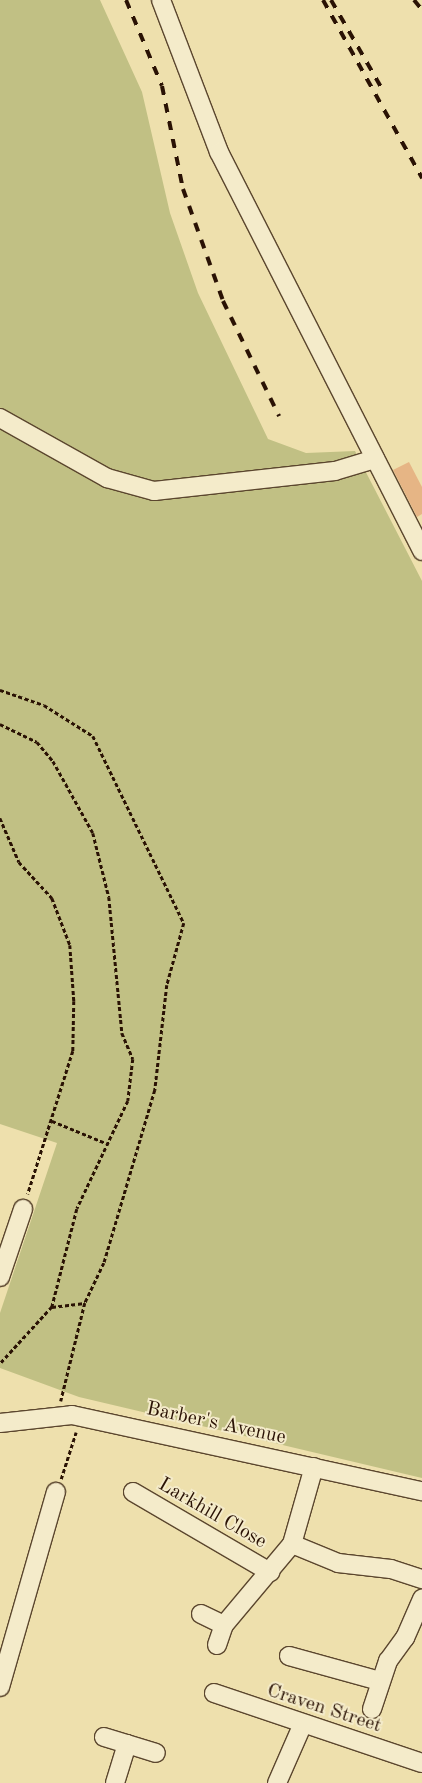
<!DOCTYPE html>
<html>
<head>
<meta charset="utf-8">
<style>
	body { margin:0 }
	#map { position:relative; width:422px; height:1783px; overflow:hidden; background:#eee0ad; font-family:"Old Standard TT",serif }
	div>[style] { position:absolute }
	.green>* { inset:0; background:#c1c084 }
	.building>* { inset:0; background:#e6b585 }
	.path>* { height:2.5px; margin-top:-1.25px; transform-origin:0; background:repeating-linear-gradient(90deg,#2a1204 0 4px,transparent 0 6.5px) }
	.roads { filter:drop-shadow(1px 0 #5b462e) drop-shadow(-1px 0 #5b462e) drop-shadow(0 1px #5b462e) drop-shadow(0 -1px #5b462e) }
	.minor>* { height:18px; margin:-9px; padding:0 9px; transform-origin:9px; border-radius:9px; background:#f4ebca }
	.rail>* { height:4px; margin-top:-2px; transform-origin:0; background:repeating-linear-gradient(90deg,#2a1204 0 9px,transparent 0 18px) }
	span { translate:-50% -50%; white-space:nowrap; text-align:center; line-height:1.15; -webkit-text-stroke:4px #f4ebca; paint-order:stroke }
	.street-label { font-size:20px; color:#2a1204 }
</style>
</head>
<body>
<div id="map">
	<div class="green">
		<i style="clip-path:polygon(0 0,100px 0,142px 92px,170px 213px,198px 293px,268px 439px,306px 453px,355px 451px,422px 581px,422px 1478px,79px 1397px,0 1368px,0 1313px,57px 1143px,0 1124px)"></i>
	</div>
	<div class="building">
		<i style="clip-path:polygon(409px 462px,422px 487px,422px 514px,417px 517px,393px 470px)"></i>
	</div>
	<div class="path">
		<i style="left:0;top:690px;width:46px;rotate:18.8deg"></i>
		<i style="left:44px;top:705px;width:58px;rotate:32.3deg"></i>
		<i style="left:93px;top:736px;width:208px;rotate:64.1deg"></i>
		<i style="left:184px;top:923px;width:64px;rotate:105.3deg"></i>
		<i style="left:167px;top:985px;width:106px;rotate:96.5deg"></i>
		<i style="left:155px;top:1090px;width:180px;rotate:106.4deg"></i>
		<i style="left:104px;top:1263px;width:44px;rotate:115.4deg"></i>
		<i style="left:85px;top:1303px;width:101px;rotate:103.8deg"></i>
		<i style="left:0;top:724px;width:41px;rotate:25.9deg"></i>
		<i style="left:37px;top:742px;width:25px;rotate:50deg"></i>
		<i style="left:53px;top:761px;width:82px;rotate:60.9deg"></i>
		<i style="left:93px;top:833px;width:66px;rotate:76deg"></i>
		<i style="left:109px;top:897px;width:137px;rotate:84.5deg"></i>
		<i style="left:122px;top:1033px;width:28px;rotate:67deg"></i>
		<i style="left:133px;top:1059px;width:42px;rotate:96.8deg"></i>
		<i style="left:128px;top:1101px;width:119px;rotate:115.3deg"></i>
		<i style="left:77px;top:1209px;width:101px;rotate:104.3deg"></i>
		<i style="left:52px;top:1307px;width:77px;rotate:132.4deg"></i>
		<i style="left:0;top:818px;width:48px;rotate:66.6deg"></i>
		<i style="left:19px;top:862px;width:49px;rotate:47.5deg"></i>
		<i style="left:52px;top:898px;width:50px;rotate:69deg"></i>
		<i style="left:70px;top:945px;width:56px;rotate:85.9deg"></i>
		<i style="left:74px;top:1001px;width:50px;rotate:91.1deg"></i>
		<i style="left:73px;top:1051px;width:150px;rotate:107.5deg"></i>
		<i style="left:52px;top:1121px;width:61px;rotate:22.3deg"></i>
		<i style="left:52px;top:1307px;width:33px;rotate:-7deg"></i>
		<i style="left:61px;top:1479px;width:49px;rotate:-72.3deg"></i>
	</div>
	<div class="roads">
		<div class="minor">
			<i style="left:161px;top:0;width:163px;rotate:69.1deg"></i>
			<i style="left:219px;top:152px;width:448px;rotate:63deg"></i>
			<i style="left:0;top:418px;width:123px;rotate:29.3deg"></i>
			<i style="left:107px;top:478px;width:49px;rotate:15.5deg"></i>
			<i style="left:154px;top:491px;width:182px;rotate:-6.3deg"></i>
			<i style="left:335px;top:471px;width:42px;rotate:-16.7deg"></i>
			<i style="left:0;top:1277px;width:72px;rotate:-71.3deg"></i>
			<i style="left:0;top:1423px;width:72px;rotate:-6.3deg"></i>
			<i style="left:72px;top:1415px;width:358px;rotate:12.3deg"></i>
			<i style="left:133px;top:1492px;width:159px;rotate:30.3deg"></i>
			<i style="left:292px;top:1544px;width:50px;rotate:22.4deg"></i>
			<i style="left:338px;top:1563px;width:53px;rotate:6.5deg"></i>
			<i style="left:391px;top:1569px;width:33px;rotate:18deg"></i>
			<i style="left:201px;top:1614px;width:25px;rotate:26deg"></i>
			<i style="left:217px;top:1645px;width:21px;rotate:-71deg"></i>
			<i style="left:224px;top:1625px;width:106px;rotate:-50deg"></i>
			<i style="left:292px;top:1544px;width:80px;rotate:-74.1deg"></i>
			<i style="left:289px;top:1656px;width:94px;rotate:15.4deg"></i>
			<i style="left:0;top:1687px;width:203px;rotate:-74deg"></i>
			<i style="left:214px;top:1693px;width:219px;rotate:18.6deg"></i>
			<i style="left:372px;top:1709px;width:51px;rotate:-71.6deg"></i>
			<i style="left:388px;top:1661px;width:29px;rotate:-54deg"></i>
			<i style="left:405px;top:1638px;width:43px;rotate:-66.4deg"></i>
			<i style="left:104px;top:1737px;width:24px;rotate:17deg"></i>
			<i style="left:127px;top:1744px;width:41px;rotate:107.1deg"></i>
			<i style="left:127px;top:1744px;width:30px;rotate:17deg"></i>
			<i style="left:277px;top:1783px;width:62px;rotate:-66.3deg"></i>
		</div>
	</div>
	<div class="rail">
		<i style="left:126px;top:0;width:93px;rotate:67.3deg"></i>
		<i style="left:162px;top:86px;width:105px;rotate:78.5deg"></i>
		<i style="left:183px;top:189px;width:119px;rotate:70.3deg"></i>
		<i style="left:223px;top:301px;width:128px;rotate:64deg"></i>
		<i style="left:323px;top:0;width:204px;rotate:60.9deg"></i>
		<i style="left:331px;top:0;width:100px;rotate:60.1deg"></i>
		<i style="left:414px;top:0;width:13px;rotate:51deg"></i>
	</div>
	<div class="street-label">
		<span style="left:216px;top:1424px;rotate:12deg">Barber's Avenue</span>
		<span style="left:212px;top:1514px;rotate:30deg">Larkhill Close</span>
		<span style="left:324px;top:1709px;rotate:18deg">Craven Street</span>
	</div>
</div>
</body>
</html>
